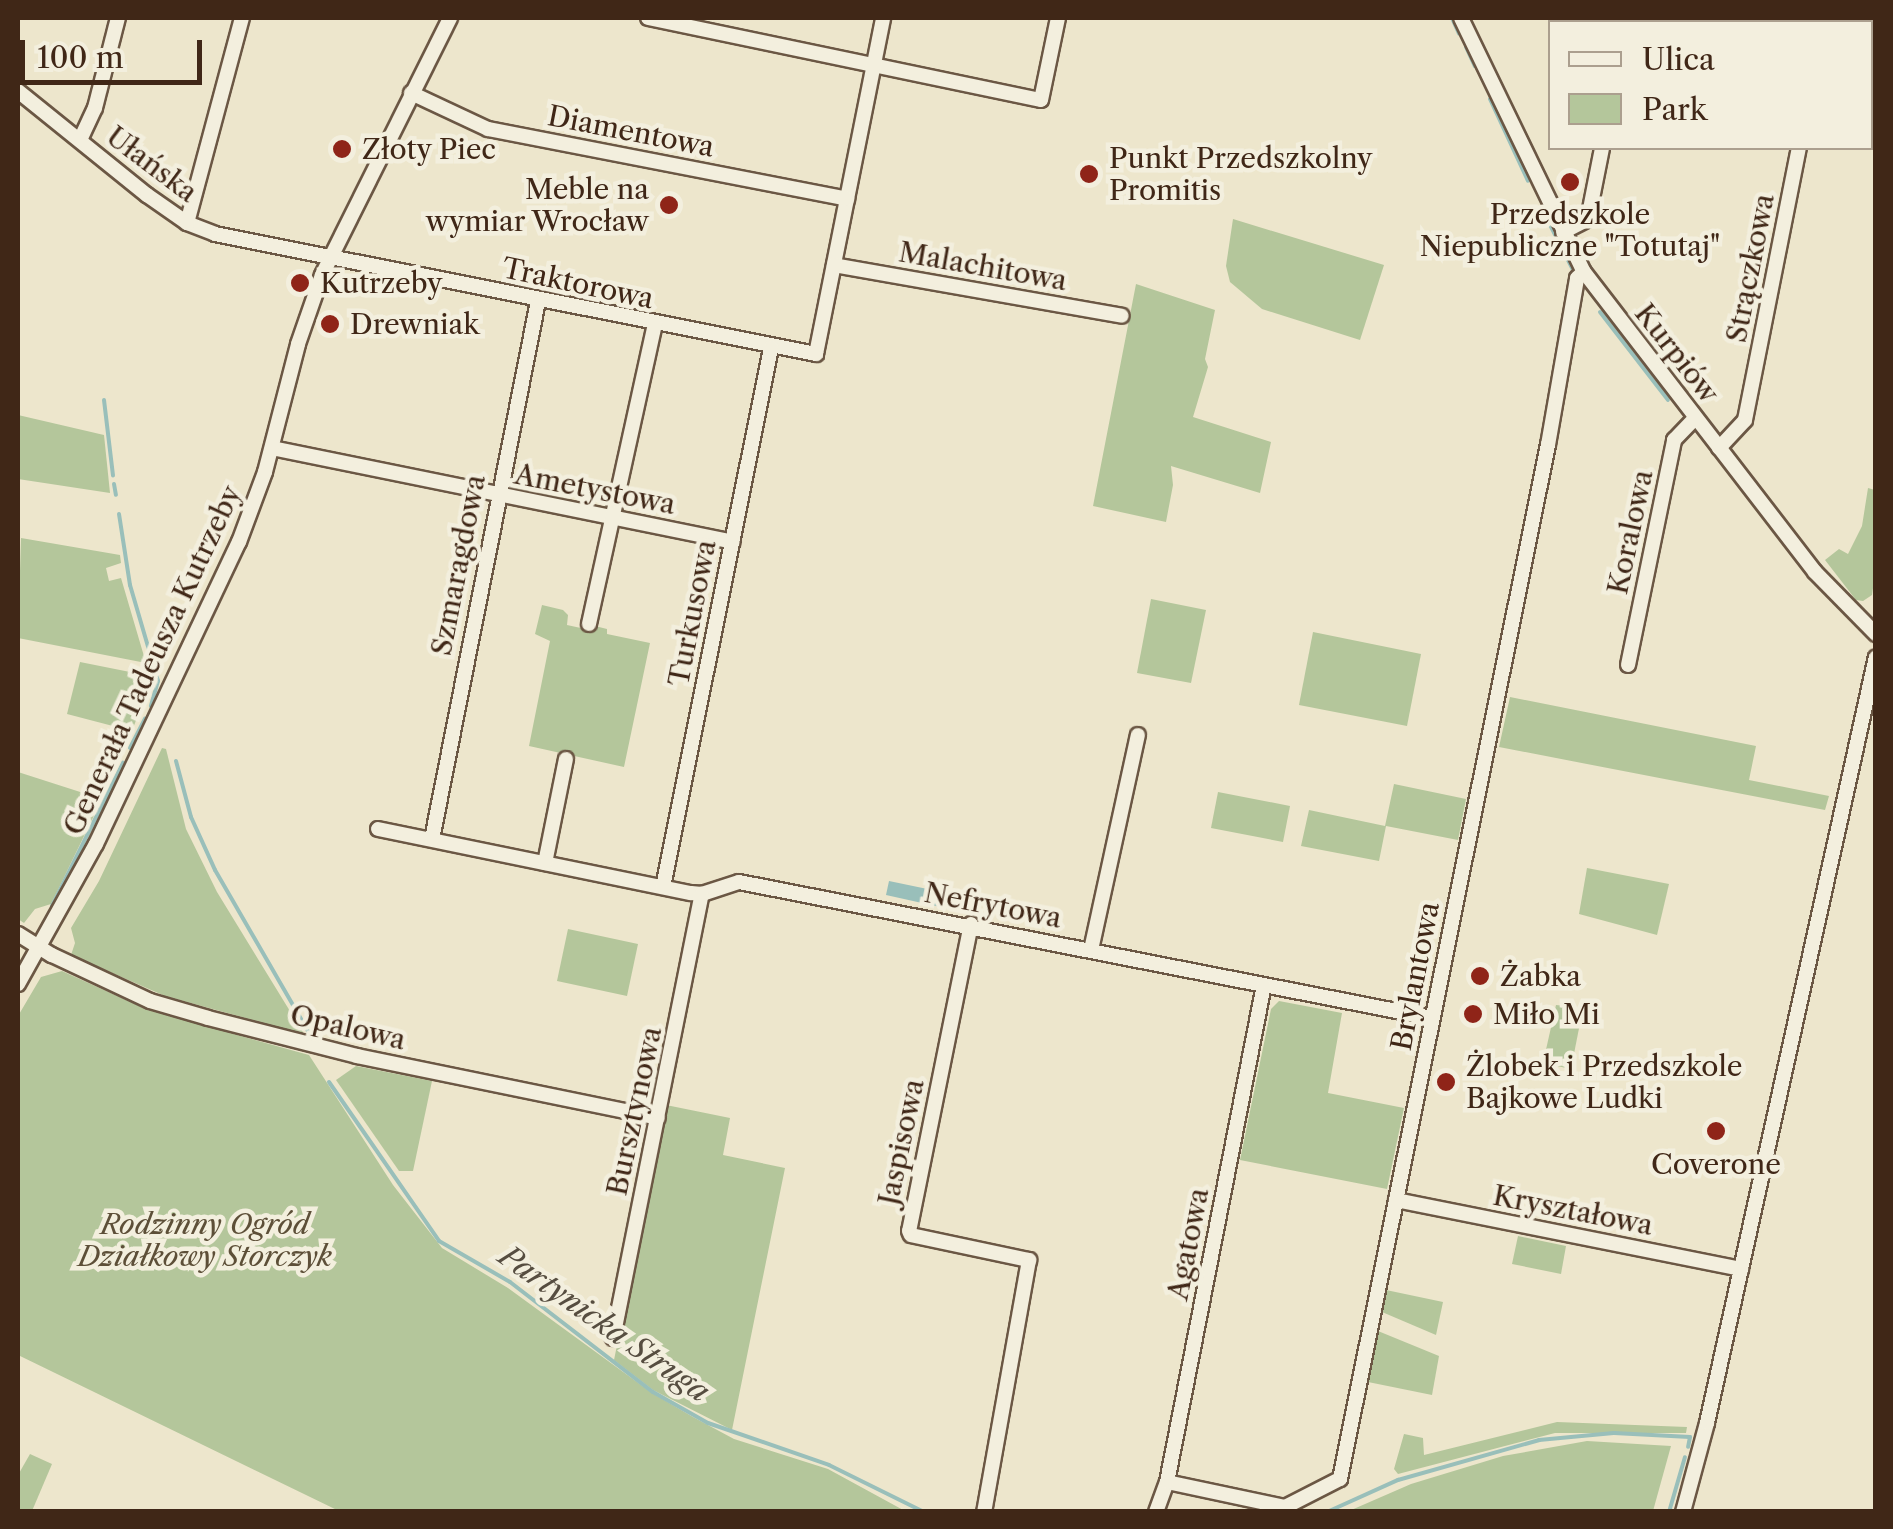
<!DOCTYPE html>
<html>
<head>
<meta charset="utf-8">
<style>
	body { margin:0 }
	#map { position:relative; width:1893px; height:1529px; overflow:hidden; background:#ede6cc; font-family:"Libre Caslon Text",serif }
	div>[style] { position:absolute }
	.green>* { inset:0; background:#b4c69b }
	.water>* { inset:0; background:#99bfba }
	.stream>* { height:4px; margin:-2px; padding:0 2px; transform-origin:2px; border-radius:2px; background:#99bfba }
	.roads { filter:drop-shadow(2px 0 #6b5744) drop-shadow(-2px 0 #6b5744) drop-shadow(0 2px #6b5744) drop-shadow(0 -2px #6b5744) }
	.minor>* { height:14px; margin:-7px; padding:0 7px; transform-origin:7px; border-radius:7px; background:#f3efde }
	.dots>* { width:28px; height:28px; translate:-50% -50%; box-sizing:border-box; border:5px solid #f3efde; border-radius:50% }
	span { translate:-50% -50%; white-space:nowrap; text-align:center; line-height:1.15; -webkit-text-stroke:9px #f3efde; paint-order:stroke }
	.street-label { font-size:28px; color:#402717 }
	.poi-label { font-size:28px; color:#402717 }
	.left { translate:0 -50%; text-align:left }
	.right { translate:-100% -50%; text-align:right }
	.park-label { font-size:28px; color:#5d4f38; font-style:italic }
	.water-label { font-size:30px; color:#564d40; font-style:italic }
	.frame { position:absolute; inset:0; border:20px solid #402717; pointer-events:none }
	.legend { position:absolute; left:1548px; top:20px; width:325px; height:130px; box-sizing:border-box; background:#f3efde; border:2px solid #ab9f8e; margin:0; padding:12px 18px; list-style:none; font-size:30px; color:#402717 }
	.legend li { display:flex; align-items:center; gap:20px; height:50px }
	.legend b { width:50px; border:2px solid #ab9f8e }
	.scale { position:absolute; left:20px; top:40px; width:182px; height:45px; box-sizing:border-box; border:5px solid #402717; border-top:0; padding-left:12px; font-size:30px; line-height:35px; white-space:nowrap; color:#402717; -webkit-text-stroke:8px #f3efde; paint-order:stroke }
</style>
</head>
<body>
<div id="map">
	<div class="green">
		<i style="clip-path:polygon(1233px 219px,1384px 265px,1360px 340px,1262px 309px,1230px 282px,1226px 266px)"></i>
		<i style="clip-path:polygon(1136px 284px,1215px 310px,1205px 359px,1208px 367px,1193px 417px,1271px 442px,1260px 493px,1171px 466px,1173px 485px,1166px 522px,1093px 506px)"></i>
		<i style="clip-path:polygon(18px 415px,104px 435px,110px 493px,18px 479px)"></i>
		<i style="clip-path:polygon(1868px 488px,1875px 490px,1875px 574px,1872px 595px,1863px 601px,1856px 600px,1825px 560px,1839px 549px,1848px 554px,1862px 526px)"></i>
		<i style="clip-path:polygon(21px 538px,120px 555px,121px 563px,106px 568px,109px 581px,121px 578px,146px 663px,18px 638px)"></i>
		<i style="clip-path:polygon(1151px 599px,1206px 610px,1191px 683px,1137px 673px)"></i>
		<i style="clip-path:polygon(542px 605px,563px 610px,568px 615px,567px 625px,590px 630px,595px 626px,607px 629px,607px 634px,650px 643px,624px 767px,529px 746px,550px 641px,535px 634px)"></i>
		<i style="clip-path:polygon(1313px 632px,1421px 654px,1407px 726px,1299px 705px)"></i>
		<i style="clip-path:polygon(80px 662px,135px 673px,138px 715px,132px 731px,67px 714px)"></i>
		<i style="clip-path:polygon(1510px 697px,1756px 746px,1749px 780px,1829px 796px,1825px 810px,1499px 747px)"></i>
		<i style="clip-path:polygon(162px 748px,166px 749px,186px 829px,217px 892px,304px 1034px,165px 996px,71px 955px,75px 943px,71px 928px,99px 881px)"></i>
		<i style="clip-path:polygon(18px 772px,102px 799px,51px 904px,35px 909px,24px 923px,18px 919px)"></i>
		<i style="clip-path:polygon(1394px 784px,1466px 799px,1458px 840px,1386px 826px,1379px 861px,1301px 846px,1309px 810px,1385px 826px)"></i>
		<i style="clip-path:polygon(1218px 792px,1290px 806px,1283px 842px,1211px 828px)"></i>
		<i style="clip-path:polygon(1587px 868px,1669px 884px,1657px 935px,1579px 914px)"></i>
		<i style="clip-path:polygon(568px 929px,638px 944px,627px 996px,557px 981px)"></i>
		<i style="clip-path:polygon(62px 971px,148px 1010px,309px 1055px,393px 1185px,442px 1248px,508px 1288px,652px 1393px,693px 1417px,734px 1439px,828px 1469px,905px 1511px,339px 1511px,18px 1355px,18px 1016px,41px 977px)"></i>
		<i style="clip-path:polygon(1279px 1001px,1342px 1013px,1328px 1093px,1404px 1108px,1387px 1189px,1240px 1160px,1271px 1009px)"></i>
		<i style="clip-path:polygon(1556px 1005px,1583px 1008px,1571px 1069px,1543px 1063px)"></i>
		<i style="clip-path:polygon(356px 1066px,432px 1081px,413px 1171px,399px 1171px,336px 1080px)"></i>
		<i style="clip-path:polygon(666px 1105px,730px 1118px,723px 1155px,785px 1168px,732px 1430px,653px 1390px,614px 1360px)"></i>
		<i style="clip-path:polygon(1518px 1236px,1566px 1246px,1561px 1274px,1512px 1264px)"></i>
		<i style="clip-path:polygon(1386px 1290px,1443px 1302px,1436px 1335px,1382px 1312px)"></i>
		<i style="clip-path:polygon(1378px 1331px,1439px 1356px,1432px 1395px,1368px 1382px)"></i>
		<i style="clip-path:polygon(1557px 1422px,1687px 1427px,1686px 1433px,1555px 1433px,1398px 1474px,1394px 1469px,1404px 1434px,1423px 1438px,1424px 1455px)"></i>
		<i style="clip-path:polygon(1587px 1441px,1671px 1446px,1653px 1511px,1349px 1511px,1411px 1484px,1503px 1456px)"></i>
		<i style="clip-path:polygon(30px 1454px,52px 1464px,32px 1511px,18px 1511px,18px 1475px)"></i>
	</div>
	<div class="water">
		<i style="clip-path:polygon(889px 881px,961px 896px,958px 911px,886px 895px)"></i>
	</div>
	<div class="stream">
		<i style="left:1452px;top:18px;width:17px;rotate:66deg"></i>
		<i style="left:1466px;top:47px;width:21px;rotate:65deg"></i>
		<i style="left:1490px;top:99px;width:90px;rotate:65.1deg"></i>
		<i style="left:1543px;top:211px;width:66px;rotate:63deg"></i>
		<i style="left:1600px;top:312px;width:111px;rotate:52.3deg"></i>
		<i style="left:104px;top:400px;width:76px;rotate:83.2deg"></i>
		<i style="left:114px;top:484px;width:11px;rotate:80deg"></i>
		<i style="left:119px;top:514px;width:72px;rotate:81.2deg"></i>
		<i style="left:130px;top:585px;width:100px;rotate:73.7deg"></i>
		<i style="left:158px;top:681px;width:26px;rotate:106deg"></i>
		<i style="left:130px;top:748px;width:33px;rotate:-63deg"></i>
		<i style="left:176px;top:761px;width:58px;rotate:75deg"></i>
		<i style="left:191px;top:817px;width:58px;rotate:65.6deg"></i>
		<i style="left:215px;top:870px;width:186px;rotate:60deg"></i>
		<i style="left:52px;top:906px;width:160px;rotate:-63.6deg"></i>
		<i style="left:329px;top:1082px;width:193px;rotate:55.3deg"></i>
		<i style="left:439px;top:1241px;width:82px;rotate:30deg"></i>
		<i style="left:510px;top:1282px;width:180px;rotate:37.6deg"></i>
		<i style="left:653px;top:1392px;width:63px;rotate:29.4deg"></i>
		<i style="left:708px;top:1423px;width:128px;rotate:19.1deg"></i>
		<i style="left:829px;top:1465px;width:106px;rotate:26.3deg"></i>
		<i style="left:1327px;top:1512px;width:78px;rotate:-24.3deg"></i>
		<i style="left:1398px;top:1480px;width:147px;rotate:-15.8deg"></i>
		<i style="left:1539px;top:1440px;width:75px;rotate:-5.3deg"></i>
		<i style="left:1614px;top:1433px;width:76px;rotate:3deg"></i>
		<i style="left:1690px;top:1437px;width:10px;rotate:101deg"></i>
		<i style="left:1669px;top:1512px;width:57px;rotate:-73.8deg"></i>
	</div>
	<div class="roads">
		<div class="minor">
			<i style="left:648px;top:18px;width:401px;rotate:11.8deg"></i>
			<i style="left:1041px;top:100px;width:84px;rotate:-78.3deg"></i>
			<i style="left:1461px;top:18px;width:282px;rotate:64.2deg"></i>
			<i style="left:1584px;top:272px;width:379px;rotate:52.4deg"></i>
			<i style="left:1815px;top:572px;width:87px;rotate:45.5deg"></i>
			<i style="left:1627px;top:22px;width:4px;rotate:-76deg"></i>
			<i style="left:1797px;top:22px;width:4px;rotate:-76deg"></i>
			<i style="left:18px;top:91px;width:166px;rotate:38.9deg"></i>
			<i style="left:147px;top:195px;width:49px;rotate:35deg"></i>
			<i style="left:187px;top:223px;width:30px;rotate:21deg"></i>
			<i style="left:215px;top:234px;width:613px;rotate:11.29deg"></i>
			<i style="left:816px;top:354px;width:343px;rotate:-78.7deg"></i>
			<i style="left:411px;top:93px;width:85px;rotate:25.1deg"></i>
			<i style="left:488px;top:129px;width:366px;rotate:11deg"></i>
			<i style="left:80px;top:140px;width:35px;rotate:-65deg"></i>
			<i style="left:95px;top:108px;width:93px;rotate:-75.7deg"></i>
			<i style="left:187px;top:223px;width:212px;rotate:-75deg"></i>
			<i style="left:1563px;top:232px;width:28px;rotate:-27deg"></i>
			<i style="left:1588px;top:219px;width:72px;rotate:-78.8deg"></i>
			<i style="left:834px;top:265px;width:292px;rotate:10deg"></i>
			<i style="left:272px;top:448px;width:470px;rotate:11.5deg"></i>
			<i style="left:1719px;top:448px;width:38px;rotate:-47deg"></i>
			<i style="left:1745px;top:420px;width:277px;rotate:-78.8deg"></i>
			<i style="left:589px;top:624px;width:307px;rotate:-77.6deg"></i>
			<i style="left:1628px;top:665px;width:230px;rotate:-78.4deg"></i>
			<i style="left:1674px;top:440px;width:30px;rotate:-46deg"></i>
			<i style="left:378px;top:829px;width:319px;rotate:11.6deg"></i>
			<i style="left:691px;top:893px;width:11px;rotate:5deg"></i>
			<i style="left:702px;top:894px;width:39px;rotate:-18deg"></i>
			<i style="left:739px;top:882px;width:706px;rotate:11.1deg"></i>
			<i style="left:432px;top:839px;width:548px;rotate:-78.85deg"></i>
			<i style="left:545px;top:863px;width:106px;rotate:-78.6deg"></i>
			<i style="left:663px;top:887px;width:550px;rotate:-78.67deg"></i>
			<i style="left:971px;top:924px;width:313px;rotate:101.4deg"></i>
			<i style="left:909px;top:1231px;width:4px;rotate:63deg"></i>
			<i style="left:911px;top:1235px;width:121px;rotate:12deg"></i>
			<i style="left:1029px;top:1260px;width:256px;rotate:100.1deg"></i>
			<i style="left:18px;top:934px;width:40px;rotate:32deg"></i>
			<i style="left:52px;top:955px;width:108px;rotate:25.1deg"></i>
			<i style="left:150px;top:1001px;width:60px;rotate:16.3deg"></i>
			<i style="left:208px;top:1018px;width:154px;rotate:14.3deg"></i>
			<i style="left:357px;top:1056px;width:307px;rotate:11.6deg"></i>
			<i style="left:1091px;top:950px;width:220px;rotate:-77.7deg"></i>
			<i style="left:18px;top:984px;width:160px;rotate:-60.9deg"></i>
			<i style="left:96px;top:844px;width:334px;rotate:-64.7deg"></i>
			<i style="left:239px;top:542px;width:75px;rotate:-69.6deg"></i>
			<i style="left:265px;top:472px;width:132px;rotate:-75.5deg"></i>
			<i style="left:298px;top:344px;width:73px;rotate:-70.8deg"></i>
			<i style="left:322px;top:275px;width:287px;rotate:-63.5deg"></i>
			<i style="left:1396px;top:1200px;width:352px;rotate:11.3deg"></i>
			<i style="left:613px;top:1338px;width:453px;rotate:-78.7deg"></i>
			<i style="left:1167px;top:1482px;width:121px;rotate:12deg"></i>
			<i style="left:1285px;top:1507px;width:62px;rotate:-27deg"></i>
			<i style="left:1340px;top:1479px;width:1055px;rotate:-78.63deg"></i>
			<i style="left:1548px;top:445px;width:169px;rotate:-80.1deg"></i>
			<i style="left:1577px;top:278px;width:9px;rotate:-41deg"></i>
			<i style="left:1156px;top:1512px;width:32px;rotate:-70deg"></i>
			<i style="left:1167px;top:1482px;width:506px;rotate:-78.96deg"></i>
			<i style="left:1683px;top:1512px;width:92px;rotate:-74.9deg"></i>
			<i style="left:1707px;top:1423px;width:784px;rotate:-77.56deg"></i>
		</div>
	</div>
	<div class="dots">
		<i style="left:342px;top:149px;background:#8f2418"></i>
		<i style="left:1089px;top:174px;background:#8f2418"></i>
		<i style="left:1570px;top:182px;background:#8f2418"></i>
		<i style="left:669px;top:205px;background:#8f2418"></i>
		<i style="left:300px;top:283px;background:#8f2418"></i>
		<i style="left:330px;top:324px;background:#8f2418"></i>
		<i style="left:1480px;top:976px;background:#8f2418"></i>
		<i style="left:1473px;top:1014px;background:#8f2418"></i>
		<i style="left:1446px;top:1082px;background:#8f2418"></i>
		<i style="left:1716px;top:1131px;background:#8f2418"></i>
	</div>
	<div class="street-label">
		<span style="left:631px;top:131px;rotate:11deg">Diamentowa</span>
		<span style="left:152px;top:164px;rotate:37deg">Ułańska</span>
		<span style="left:983px;top:266px;rotate:10deg">Malachitowa</span>
		<span style="left:1750px;top:268px;rotate:-79deg">Strączkowa</span>
		<span style="left:578px;top:283px;rotate:12deg">Traktorowa</span>
		<span style="left:1677px;top:353px;rotate:52deg">Kurpiów</span>
		<span style="left:595px;top:489px;rotate:11deg">Ametystowa</span>
		<span style="left:1630px;top:532px;rotate:-78deg">Koralowa</span>
		<span style="left:458px;top:565px;rotate:-79deg">Szmaragdowa</span>
		<span style="left:692px;top:613px;rotate:-79deg">Turkusowa</span>
		<span style="left:152px;top:660px;rotate:-65deg">Generała Tadeusza Kutrzeby</span>
		<span style="left:993px;top:905px;rotate:11deg">Nefrytowa</span>
		<span style="left:1415px;top:976px;rotate:-79deg">Brylantowa</span>
		<span style="left:348px;top:1027px;rotate:13deg">Opalowa</span>
		<span style="left:634px;top:1111px;rotate:-78deg">Bursztynowa</span>
		<span style="left:901px;top:1142px;rotate:-78deg">Jaspisowa</span>
		<span style="left:1573px;top:1210px;rotate:11deg">Kryształowa</span>
		<span style="left:1188px;top:1244px;rotate:-79deg">Agatowa</span>
	</div>
	<div class="poi-label">
		<span class="left" style="left:362px;top:149px">Złoty Piec</span>
		<span class="left" style="left:1109px;top:174px">Punkt Przedszkolny<br>Promitis</span>
		<span class="right" style="left:649px;top:205px">Meble na<br>wymiar Wrocław</span>
		<span style="left:1570px;top:230px">Przedszkole<br>Niepubliczne "Totutaj"</span>
		<span class="left" style="left:320px;top:283px">Kutrzeby</span>
		<span class="left" style="left:350px;top:324px">Drewniak</span>
		<span class="left" style="left:1500px;top:976px">Żabka</span>
		<span class="left" style="left:1493px;top:1014px">Miło Mi</span>
		<span class="left" style="left:1466px;top:1082px">Żlobek i Przedszkole<br>Bajkowe Ludki</span>
		<span style="left:1716px;top:1164px">Coverone</span>
	</div>
	<div class="park-label">
		<span style="left:205px;top:1240px">Rodzinny Ogród<br>Działkowy Storczyk</span>
	</div>
	<div class="water-label">
		<span style="left:604px;top:1324px;rotate:35deg">Partynicka Struga</span>
	</div>
	<div class="frame"></div>
	<ul class="legend">
	<li><b style="height:12px;background:#f3efde"></b>Ulica</li>
	<li><b style="height:28px;background:#b4c69b"></b>Park</li>
	</ul>
	<div class="scale">100 m</div>
</div>
</body>
</html>
